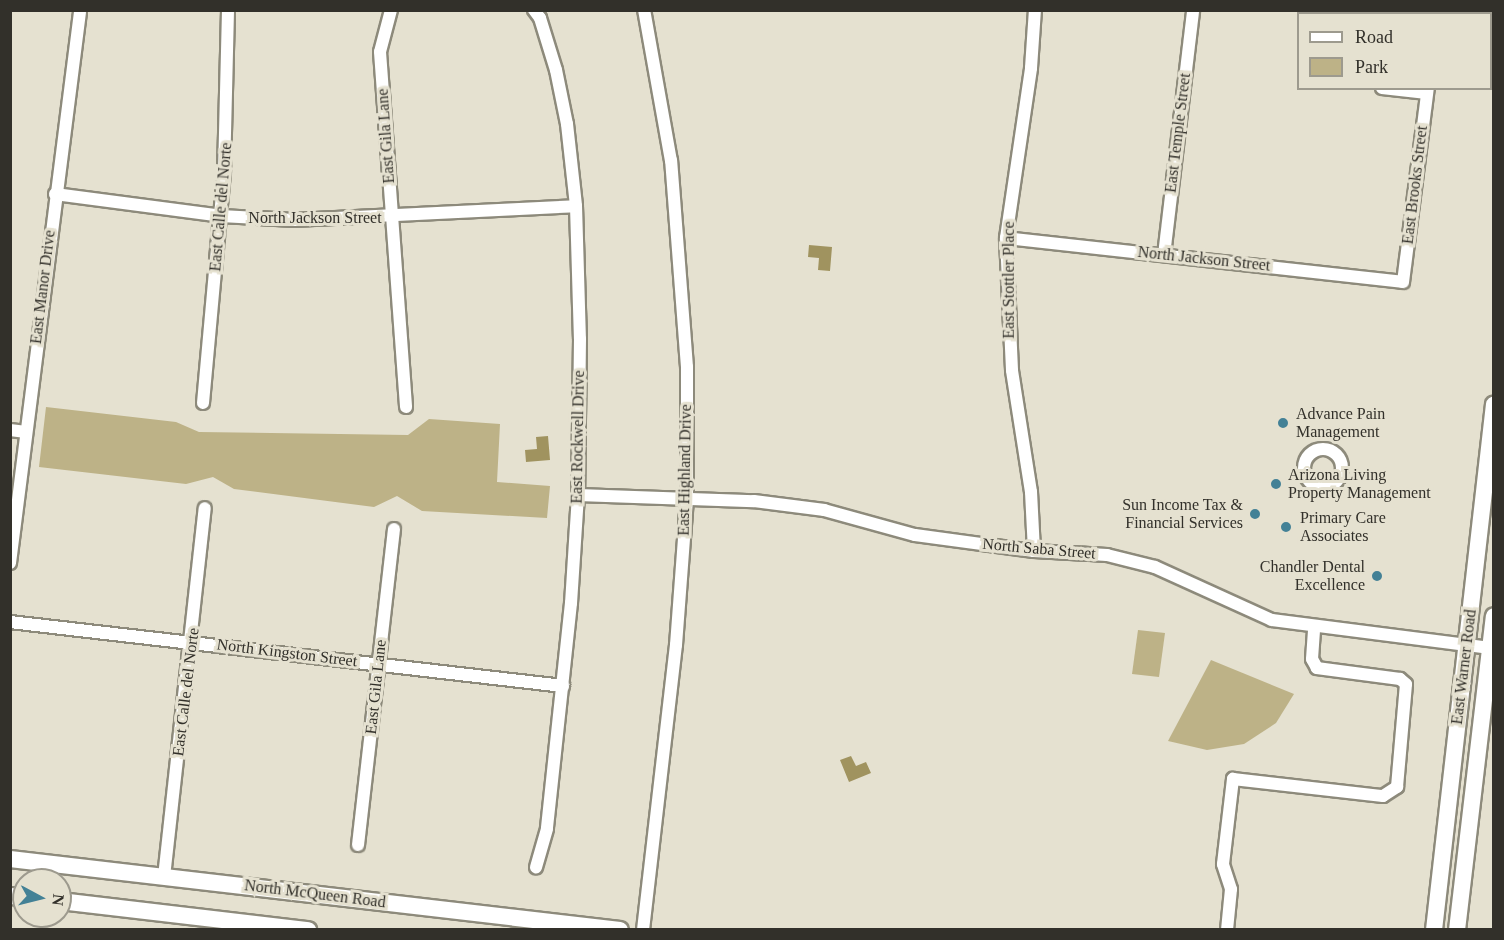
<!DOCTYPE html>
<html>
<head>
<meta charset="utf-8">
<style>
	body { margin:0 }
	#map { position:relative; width:1504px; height:940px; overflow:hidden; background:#e5e1d0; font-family:"Times New Roman",serif }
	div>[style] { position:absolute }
	.green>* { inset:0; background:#bdb287 }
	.water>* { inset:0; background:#a0935f }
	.roads { filter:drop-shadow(2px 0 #8d8a7b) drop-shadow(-2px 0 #8d8a7b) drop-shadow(0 2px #8d8a7b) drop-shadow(0 -2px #8d8a7b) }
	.minor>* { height:12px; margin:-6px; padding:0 6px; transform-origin:6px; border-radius:6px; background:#fff }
	.minor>.ring { margin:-6px; padding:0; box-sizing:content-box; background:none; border:12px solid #fff; border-radius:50% }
	.major>* { height:16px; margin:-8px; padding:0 8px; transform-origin:8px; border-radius:8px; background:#fff }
	.dots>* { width:16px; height:16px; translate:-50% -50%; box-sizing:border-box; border:3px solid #e5e1d0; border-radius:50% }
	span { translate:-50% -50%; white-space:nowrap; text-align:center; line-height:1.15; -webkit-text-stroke:6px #e5e1d0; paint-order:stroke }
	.street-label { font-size:16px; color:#32302a }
	.poi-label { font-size:16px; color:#32302a }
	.left { translate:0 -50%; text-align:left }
	.right { translate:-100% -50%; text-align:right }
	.frame { position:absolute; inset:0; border:12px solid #32302a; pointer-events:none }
	.legend { position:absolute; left:1297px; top:12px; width:195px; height:78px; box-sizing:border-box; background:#e5e1d0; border:2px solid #9d9a8e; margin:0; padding:8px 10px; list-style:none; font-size:18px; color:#32302a }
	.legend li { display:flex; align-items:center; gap:12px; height:30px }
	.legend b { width:30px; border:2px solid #9d9a8e }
	.north { position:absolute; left:12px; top:868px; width:60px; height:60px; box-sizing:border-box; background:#e5e1d0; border:2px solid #9d9a8e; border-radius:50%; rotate:97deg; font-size:16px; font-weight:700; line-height:24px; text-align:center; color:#32302a }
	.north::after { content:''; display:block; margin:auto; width:21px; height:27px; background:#438196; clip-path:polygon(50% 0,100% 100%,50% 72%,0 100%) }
</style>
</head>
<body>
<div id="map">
	<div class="green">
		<i style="clip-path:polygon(46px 407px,176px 422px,199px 432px,408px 435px,429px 419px,500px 424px,497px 482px,550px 486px,547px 518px,422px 511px,397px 496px,374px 507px,234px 489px,213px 477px,186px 484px,39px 467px)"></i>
		<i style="clip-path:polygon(1138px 630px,1165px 633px,1159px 677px,1132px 674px)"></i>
		<i style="clip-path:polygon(1211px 660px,1294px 694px,1276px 723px,1244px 744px,1207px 750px,1168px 741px)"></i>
	</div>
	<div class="water">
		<i style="clip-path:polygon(809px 245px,832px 247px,830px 271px,818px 270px,819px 258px,808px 257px)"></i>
		<i style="clip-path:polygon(548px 436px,550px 460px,526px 462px,525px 450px,537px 449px,536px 437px)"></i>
		<i style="clip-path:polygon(851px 756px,856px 766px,866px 762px,871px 773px,849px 782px,840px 760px)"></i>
	</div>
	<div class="roads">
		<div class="minor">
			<i style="left:391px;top:10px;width:43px;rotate:104.7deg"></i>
			<i style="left:380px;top:52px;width:356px;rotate:85.8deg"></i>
			<i style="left:534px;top:10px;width:10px;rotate:53deg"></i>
			<i style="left:540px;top:18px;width:54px;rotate:72.9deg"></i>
			<i style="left:556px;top:70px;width:55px;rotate:78.5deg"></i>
			<i style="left:567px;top:124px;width:82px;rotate:83.7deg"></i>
			<i style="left:576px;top:206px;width:133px;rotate:88.3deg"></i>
			<i style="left:580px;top:339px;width:156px;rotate:90.7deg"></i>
			<i style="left:578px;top:495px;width:108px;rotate:93.7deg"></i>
			<i style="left:571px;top:603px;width:227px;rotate:96.1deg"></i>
			<i style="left:547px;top:829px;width:40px;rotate:106deg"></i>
			<i style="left:1437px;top:14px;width:4px;rotate:-90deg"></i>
			<i style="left:1382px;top:88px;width:45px;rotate:6.3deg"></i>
			<i style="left:55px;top:194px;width:167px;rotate:7.5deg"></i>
			<i style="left:221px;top:216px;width:73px;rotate:3.1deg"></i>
			<i style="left:294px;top:220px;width:282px;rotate:-2.8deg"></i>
			<i style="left:1006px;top:238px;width:399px;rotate:6.3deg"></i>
			<i style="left:1403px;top:282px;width:196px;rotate:-82.7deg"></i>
			<i style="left:1164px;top:255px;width:247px;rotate:-83.2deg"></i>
			<i style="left:203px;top:403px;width:230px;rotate:-84.8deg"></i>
			<i style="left:224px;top:174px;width:164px;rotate:-88.6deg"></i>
			<i style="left:10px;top:430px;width:16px;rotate:7deg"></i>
			<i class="ring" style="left:1304px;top:449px;width:26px;height:26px"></i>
			<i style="left:578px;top:495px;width:176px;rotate:2deg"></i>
			<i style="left:754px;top:501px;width:71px;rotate:7.3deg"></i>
			<i style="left:824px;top:510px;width:94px;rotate:15.4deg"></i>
			<i style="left:915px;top:535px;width:120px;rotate:7.7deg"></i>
			<i style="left:1034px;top:551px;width:73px;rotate:3.1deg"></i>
			<i style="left:1107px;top:555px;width:49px;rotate:14deg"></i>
			<i style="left:1155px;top:567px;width:128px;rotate:24.4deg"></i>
			<i style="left:1272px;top:620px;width:220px;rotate:7.3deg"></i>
			<i style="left:1034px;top:551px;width:59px;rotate:-92.9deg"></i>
			<i style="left:1031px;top:492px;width:123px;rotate:-98.9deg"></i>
			<i style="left:1012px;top:370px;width:132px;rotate:-92.6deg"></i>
			<i style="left:1006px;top:238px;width:172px;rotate:-81.6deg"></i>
			<i style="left:1031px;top:68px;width:58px;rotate:-86.1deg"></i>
			<i style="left:10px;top:563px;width:555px;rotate:-82.76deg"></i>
			<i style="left:10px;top:622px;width:557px;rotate:6.6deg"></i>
			<i style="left:358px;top:845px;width:318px;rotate:-83.5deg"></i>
			<i style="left:164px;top:877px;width:371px;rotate:-83.7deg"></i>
			<i style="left:643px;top:930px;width:287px;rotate:-83.4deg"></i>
			<i style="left:676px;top:645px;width:148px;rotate:-85.7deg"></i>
			<i style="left:687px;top:497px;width:130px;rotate:-90deg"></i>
			<i style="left:687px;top:367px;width:207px;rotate:-94.4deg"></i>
			<i style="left:671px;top:161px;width:153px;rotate:-100.1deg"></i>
			<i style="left:1227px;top:930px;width:41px;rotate:-84.4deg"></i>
			<i style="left:1231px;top:889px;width:26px;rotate:-108deg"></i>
			<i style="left:1223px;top:864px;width:86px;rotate:-83.3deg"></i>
			<i style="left:1233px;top:779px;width:151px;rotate:6.5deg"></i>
			<i style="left:1383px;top:796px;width:17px;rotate:-33deg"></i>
			<i style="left:1397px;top:787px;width:103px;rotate:-85deg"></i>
			<i style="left:1406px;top:684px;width:8px;rotate:-140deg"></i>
			<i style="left:1400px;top:679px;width:84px;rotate:-172.5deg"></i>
			<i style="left:1317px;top:668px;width:10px;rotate:-119deg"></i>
			<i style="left:1312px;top:659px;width:31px;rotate:-86deg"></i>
		</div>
		<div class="major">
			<i style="left:10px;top:859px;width:614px;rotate:6.64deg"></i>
			<i style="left:10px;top:896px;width:14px;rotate:4deg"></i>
			<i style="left:60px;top:901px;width:250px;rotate:6.7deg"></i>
			<i style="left:1434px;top:930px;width:529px;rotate:-83.49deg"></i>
			<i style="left:1457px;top:930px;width:316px;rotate:-83.3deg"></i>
		</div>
	</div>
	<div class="dots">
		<i style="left:1283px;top:423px;background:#438196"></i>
		<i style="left:1276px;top:484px;background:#438196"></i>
		<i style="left:1255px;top:514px;background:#438196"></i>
		<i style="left:1286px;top:527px;background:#438196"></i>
		<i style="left:1377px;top:576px;background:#438196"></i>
	</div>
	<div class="street-label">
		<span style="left:1178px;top:133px;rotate:-83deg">East Temple Street</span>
		<span style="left:386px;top:136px;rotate:-94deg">East Gila Lane</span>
		<span style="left:1415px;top:185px;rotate:-83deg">East Brooks Street</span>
		<span style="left:221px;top:207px;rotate:-85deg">East Calle del Norte</span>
		<span style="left:315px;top:218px">North Jackson Street</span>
		<span style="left:1204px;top:259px;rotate:6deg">North Jackson Street</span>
		<span style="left:1009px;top:280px;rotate:-90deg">East Stottler Place</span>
		<span style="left:43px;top:287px;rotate:-83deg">East Manor Drive</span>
		<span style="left:578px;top:437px;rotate:-89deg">East Rockwell Drive</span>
		<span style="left:685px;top:470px;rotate:-89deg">East Highland Drive</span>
		<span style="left:1039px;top:549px;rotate:5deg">North Saba Street</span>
		<span style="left:287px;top:653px;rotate:7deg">North Kingston Street</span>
		<span style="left:1464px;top:667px;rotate:-83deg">East Warner Road</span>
		<span style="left:376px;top:687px;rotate:-84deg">East Gila Lane</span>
		<span style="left:186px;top:692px;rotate:-83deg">East Calle del Norte</span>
		<span style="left:315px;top:894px;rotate:7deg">North McQueen Road</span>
	</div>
	<div class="poi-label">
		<span class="left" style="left:1296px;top:423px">Advance Pain<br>Management</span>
		<span class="left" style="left:1288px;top:484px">Arizona Living<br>Property Management</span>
		<span class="right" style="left:1243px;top:514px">Sun Income Tax &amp;<br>Financial Services</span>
		<span class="left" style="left:1300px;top:527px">Primary Care<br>Associates</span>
		<span class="right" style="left:1365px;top:576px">Chandler Dental<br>Excellence</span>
	</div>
	<div class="frame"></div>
	<ul class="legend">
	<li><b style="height:8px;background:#fff"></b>Road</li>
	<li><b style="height:16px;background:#bdb287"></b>Park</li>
	</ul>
	<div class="north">N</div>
</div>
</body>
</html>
